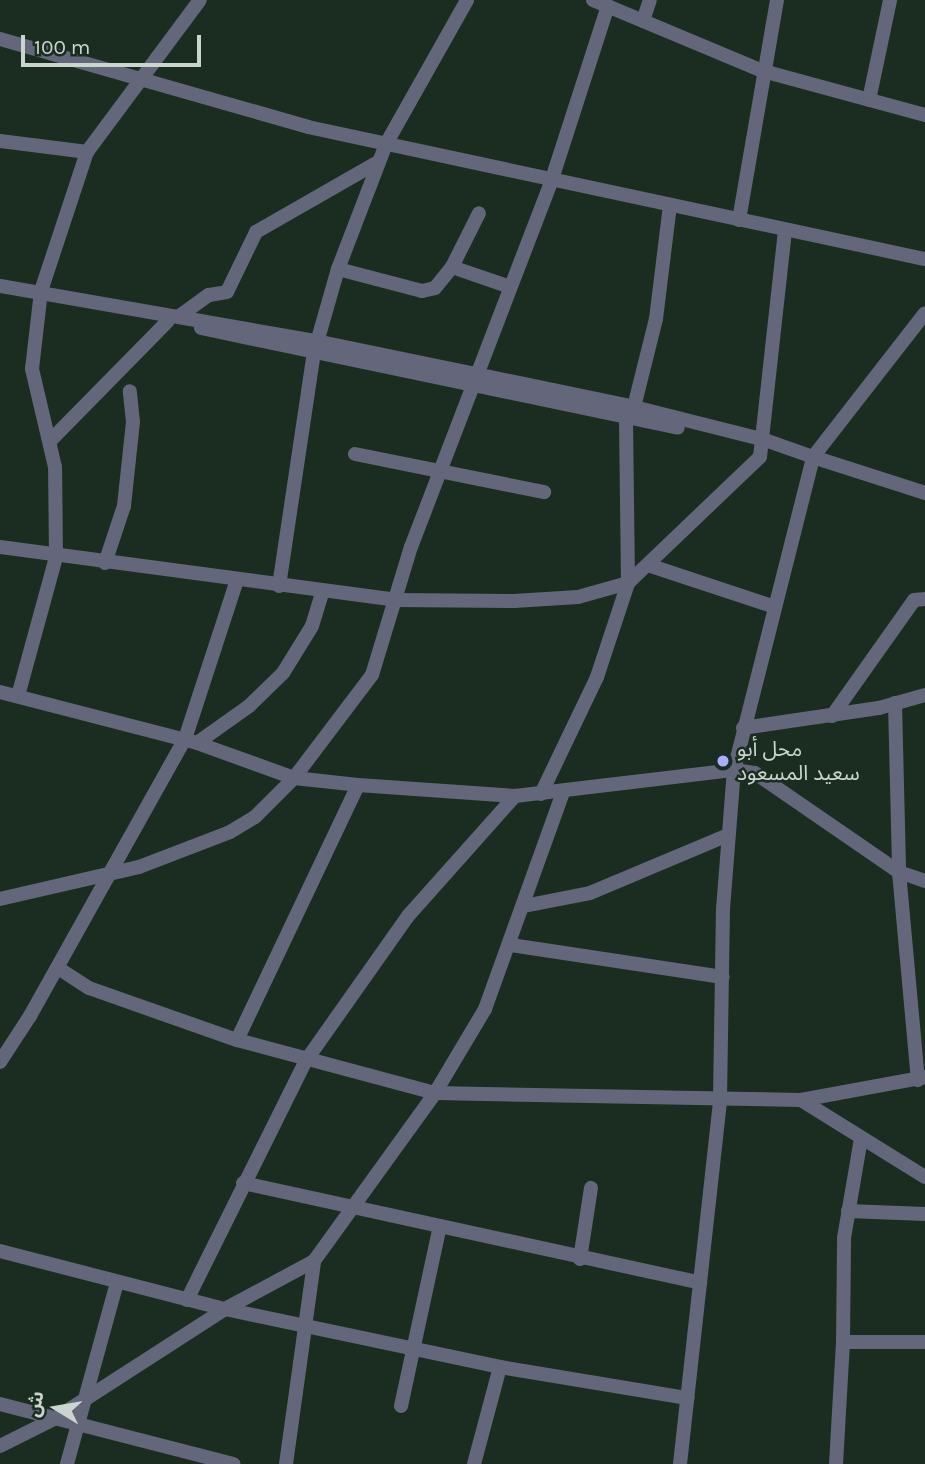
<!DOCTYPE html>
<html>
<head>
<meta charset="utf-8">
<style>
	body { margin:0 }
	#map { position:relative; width:925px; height:1464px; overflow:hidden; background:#1b2d21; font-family:Karla,"Noto Sans Arabic",sans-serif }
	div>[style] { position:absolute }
	.minor>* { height:14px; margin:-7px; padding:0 7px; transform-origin:7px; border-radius:7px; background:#64667b }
	.tertiary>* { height:14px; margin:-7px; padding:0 7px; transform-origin:7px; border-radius:7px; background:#64667b }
	.dots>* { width:19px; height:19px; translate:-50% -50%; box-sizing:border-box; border:4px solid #1b2d21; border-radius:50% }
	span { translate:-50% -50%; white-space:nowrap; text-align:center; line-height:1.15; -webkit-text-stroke:5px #1b2d21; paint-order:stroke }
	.poi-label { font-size:21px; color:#cad5cd }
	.left { translate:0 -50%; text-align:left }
	.north { position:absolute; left:21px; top:1373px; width:70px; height:70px; -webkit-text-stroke:5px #1b2d21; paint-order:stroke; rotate:281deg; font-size:19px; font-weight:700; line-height:28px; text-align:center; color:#cad5cd }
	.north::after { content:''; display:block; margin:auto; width:24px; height:32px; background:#cad5cd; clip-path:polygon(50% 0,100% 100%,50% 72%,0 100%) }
	.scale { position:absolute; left:21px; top:35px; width:180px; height:32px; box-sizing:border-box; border:4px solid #cad5cd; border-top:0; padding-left:9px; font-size:21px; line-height:24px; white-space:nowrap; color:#cad5cd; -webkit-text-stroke:5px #1b2d21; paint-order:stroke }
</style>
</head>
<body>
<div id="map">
	<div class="minor">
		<i style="left:593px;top:0;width:184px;rotate:22.7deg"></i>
		<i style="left:763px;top:71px;width:168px;rotate:15.2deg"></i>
		<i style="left:643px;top:21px;width:22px;rotate:-72deg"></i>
		<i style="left:869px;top:100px;width:102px;rotate:-78.1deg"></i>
		<i style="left:0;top:141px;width:88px;rotate:7.2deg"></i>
		<i style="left:739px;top:220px;width:223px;rotate:-80.2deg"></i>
		<i style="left:452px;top:267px;width:61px;rotate:19deg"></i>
		<i style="left:338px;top:269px;width:87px;rotate:14.7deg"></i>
		<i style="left:422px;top:291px;width:13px;rotate:-13deg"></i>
		<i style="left:435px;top:288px;width:27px;rotate:-51deg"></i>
		<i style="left:452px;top:267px;width:60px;rotate:-63.4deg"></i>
		<i style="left:181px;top:315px;width:34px;rotate:-36deg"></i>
		<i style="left:209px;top:295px;width:18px;rotate:-9deg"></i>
		<i style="left:227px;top:292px;width:67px;rotate:-64.2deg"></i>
		<i style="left:256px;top:232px;width:141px;rotate:-29.8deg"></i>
		<i style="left:634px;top:407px;width:91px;rotate:-76deg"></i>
		<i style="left:656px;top:319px;width:115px;rotate:-83deg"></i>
		<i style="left:51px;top:440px;width:167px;rotate:-45.5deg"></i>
		<i style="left:355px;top:454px;width:193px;rotate:11.4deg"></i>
		<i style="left:813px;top:457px;width:118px;rotate:17.8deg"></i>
		<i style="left:0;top:547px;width:399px;rotate:7.6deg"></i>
		<i style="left:395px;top:600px;width:119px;rotate:0.5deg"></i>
		<i style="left:514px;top:601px;width:64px;rotate:-3.6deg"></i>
		<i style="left:578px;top:597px;width:52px;rotate:-15.6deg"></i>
		<i style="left:628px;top:583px;width:182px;rotate:-43.7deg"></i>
		<i style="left:760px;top:457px;width:227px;rotate:-83.7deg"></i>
		<i style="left:105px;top:563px;width:60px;rotate:-71.6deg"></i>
		<i style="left:124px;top:506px;width:84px;rotate:-83.9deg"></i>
		<i style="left:133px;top:422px;width:31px;rotate:-96deg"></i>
		<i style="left:648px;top:565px;width:131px;rotate:18.3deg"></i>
		<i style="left:279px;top:586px;width:236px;rotate:-81.5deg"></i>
		<i style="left:314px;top:353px;width:87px;rotate:-74.1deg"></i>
		<i style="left:338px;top:269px;width:134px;rotate:-69deg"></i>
		<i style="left:386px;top:144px;width:165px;rotate:-60.6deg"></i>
		<i style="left:18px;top:696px;width:144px;rotate:-74.7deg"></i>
		<i style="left:56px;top:557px;width:90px;rotate:-90.6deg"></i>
		<i style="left:55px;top:467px;width:101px;rotate:-103.2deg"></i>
		<i style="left:32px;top:369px;width:79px;rotate:-83.4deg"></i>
		<i style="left:41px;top:291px;width:146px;rotate:-71.7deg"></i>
		<i style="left:87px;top:152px;width:189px;rotate:-53.4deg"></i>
		<i style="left:895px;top:703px;width:169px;rotate:88.6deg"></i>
		<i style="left:899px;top:872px;width:209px;rotate:84.8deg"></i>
		<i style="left:832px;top:716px;width:142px;rotate:-54.7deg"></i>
		<i style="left:914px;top:600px;width:11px;rotate:-5deg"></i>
		<i style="left:743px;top:728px;width:137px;rotate:-8.4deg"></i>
		<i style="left:879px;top:708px;width:48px;rotate:-15.8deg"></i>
		<i style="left:197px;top:743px;width:64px;rotate:-35.4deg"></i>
		<i style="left:249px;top:706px;width:47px;rotate:-44.1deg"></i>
		<i style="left:283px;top:673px;width:55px;rotate:-58.3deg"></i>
		<i style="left:312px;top:626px;width:37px;rotate:-73deg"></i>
		<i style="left:541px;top:794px;width:130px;rotate:-64.4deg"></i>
		<i style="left:597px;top:677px;width:99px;rotate:-71.7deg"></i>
		<i style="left:628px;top:583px;width:166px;rotate:-90.7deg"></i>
		<i style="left:0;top:899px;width:143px;rotate:-13deg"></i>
		<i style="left:139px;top:867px;width:97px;rotate:-21deg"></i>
		<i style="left:230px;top:832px;width:29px;rotate:-31deg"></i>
		<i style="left:255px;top:817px;width:55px;rotate:-45deg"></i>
		<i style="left:294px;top:778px;width:129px;rotate:-52.9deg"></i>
		<i style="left:372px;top:675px;width:134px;rotate:-73.1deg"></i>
		<i style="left:411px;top:547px;width:394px;rotate:-69deg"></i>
		<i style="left:552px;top:179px;width:182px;rotate:-72.1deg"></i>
		<i style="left:524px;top:906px;width:67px;rotate:-11.1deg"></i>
		<i style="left:590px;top:893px;width:150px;rotate:-22.8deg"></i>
		<i style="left:511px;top:945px;width:214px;rotate:8.6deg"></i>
		<i style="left:58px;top:968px;width:37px;rotate:33deg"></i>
		<i style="left:89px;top:988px;width:157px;rotate:19.4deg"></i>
		<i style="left:237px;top:1040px;width:205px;rotate:15deg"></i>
		<i style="left:435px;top:1093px;width:366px;rotate:1.1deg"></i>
		<i style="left:801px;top:1100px;width:126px;rotate:-10.5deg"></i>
		<i style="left:237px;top:1040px;width:282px;rotate:-64.6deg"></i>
		<i style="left:0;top:1062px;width:55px;rotate:-56.9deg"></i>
		<i style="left:30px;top:1016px;width:317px;rotate:-60.8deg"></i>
		<i style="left:185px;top:739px;width:167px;rotate:-71.9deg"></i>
		<i style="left:801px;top:1100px;width:146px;rotate:31.8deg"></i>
		<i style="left:243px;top:1183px;width:468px;rotate:12.3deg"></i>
		<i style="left:848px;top:1211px;width:77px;rotate:2.2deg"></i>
		<i style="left:0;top:1251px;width:232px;rotate:14.5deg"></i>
		<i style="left:225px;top:1309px;width:281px;rotate:11.9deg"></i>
		<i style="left:500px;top:1367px;width:190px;rotate:9.4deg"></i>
		<i style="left:580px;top:1259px;width:72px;rotate:-81.2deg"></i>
		<i style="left:187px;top:1300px;width:266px;rotate:-63.6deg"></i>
		<i style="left:305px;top:1062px;width:179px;rotate:-54.8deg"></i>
		<i style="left:408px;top:916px;width:161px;rotate:-48.3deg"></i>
		<i style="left:843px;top:1342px;width:104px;rotate:-89.4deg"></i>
		<i style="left:844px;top:1238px;width:100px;rotate:-80.3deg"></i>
		<i style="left:0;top:1404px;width:241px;rotate:14.4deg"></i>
		<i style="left:401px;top:1406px;width:184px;rotate:-77.8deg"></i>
		<i style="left:0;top:1446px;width:63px;rotate:-26.6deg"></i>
		<i style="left:56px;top:1418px;width:201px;rotate:-32.8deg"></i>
		<i style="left:225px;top:1309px;width:101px;rotate:-28.3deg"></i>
		<i style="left:67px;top:1464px;width:188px;rotate:-74.6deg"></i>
		<i style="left:286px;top:1464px;width:205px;rotate:-82.1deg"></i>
		<i style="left:314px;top:1261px;width:207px;rotate:-54.2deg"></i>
		<i style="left:435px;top:1093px;width:98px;rotate:-59.2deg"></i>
		<i style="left:485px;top:1009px;width:231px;rotate:-70.2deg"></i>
		<i style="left:474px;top:1464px;width:100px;rotate:-75deg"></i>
		<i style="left:836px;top:1464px;width:122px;rotate:-86.7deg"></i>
		<i style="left:843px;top:1342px;width:82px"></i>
	</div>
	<div class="tertiary">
		<i style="left:0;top:39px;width:320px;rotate:15.9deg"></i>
		<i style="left:308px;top:127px;width:631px;rotate:12.08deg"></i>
		<i style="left:0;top:286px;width:321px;rotate:9.9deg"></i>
		<i style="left:316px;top:341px;width:325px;rotate:11.7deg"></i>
		<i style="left:634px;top:407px;width:135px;rotate:14.1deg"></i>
		<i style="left:765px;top:440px;width:51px;rotate:19.5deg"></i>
		<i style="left:201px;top:328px;width:487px;rotate:11.8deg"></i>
		<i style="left:0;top:692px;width:203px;rotate:14.5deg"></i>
		<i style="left:197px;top:743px;width:103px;rotate:19.8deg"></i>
		<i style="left:294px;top:778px;width:64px;rotate:6.2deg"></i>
		<i style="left:358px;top:785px;width:157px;rotate:4deg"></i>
		<i style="left:515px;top:796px;width:221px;rotate:-6.8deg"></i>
		<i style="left:734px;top:770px;width:21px;rotate:8deg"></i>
		<i style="left:755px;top:773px;width:175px;rotate:34.5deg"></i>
		<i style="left:899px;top:872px;width:28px;rotate:19deg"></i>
		<i style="left:680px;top:1464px;width:367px;rotate:-83.7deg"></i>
		<i style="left:720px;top:1099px;width:190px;rotate:-89.1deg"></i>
		<i style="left:723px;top:909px;width:139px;rotate:-85.5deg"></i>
		<i style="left:734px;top:770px;width:323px;rotate:-75.8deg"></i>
		<i style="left:813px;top:457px;width:182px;rotate:-52.1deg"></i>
	</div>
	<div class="dots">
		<i style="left:723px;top:761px;background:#abaffb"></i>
	</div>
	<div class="poi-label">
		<span class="left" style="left:737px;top:761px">محل أبو<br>سعيد المسعود</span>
	</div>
	<div class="north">ش</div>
	<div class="scale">100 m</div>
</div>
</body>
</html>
